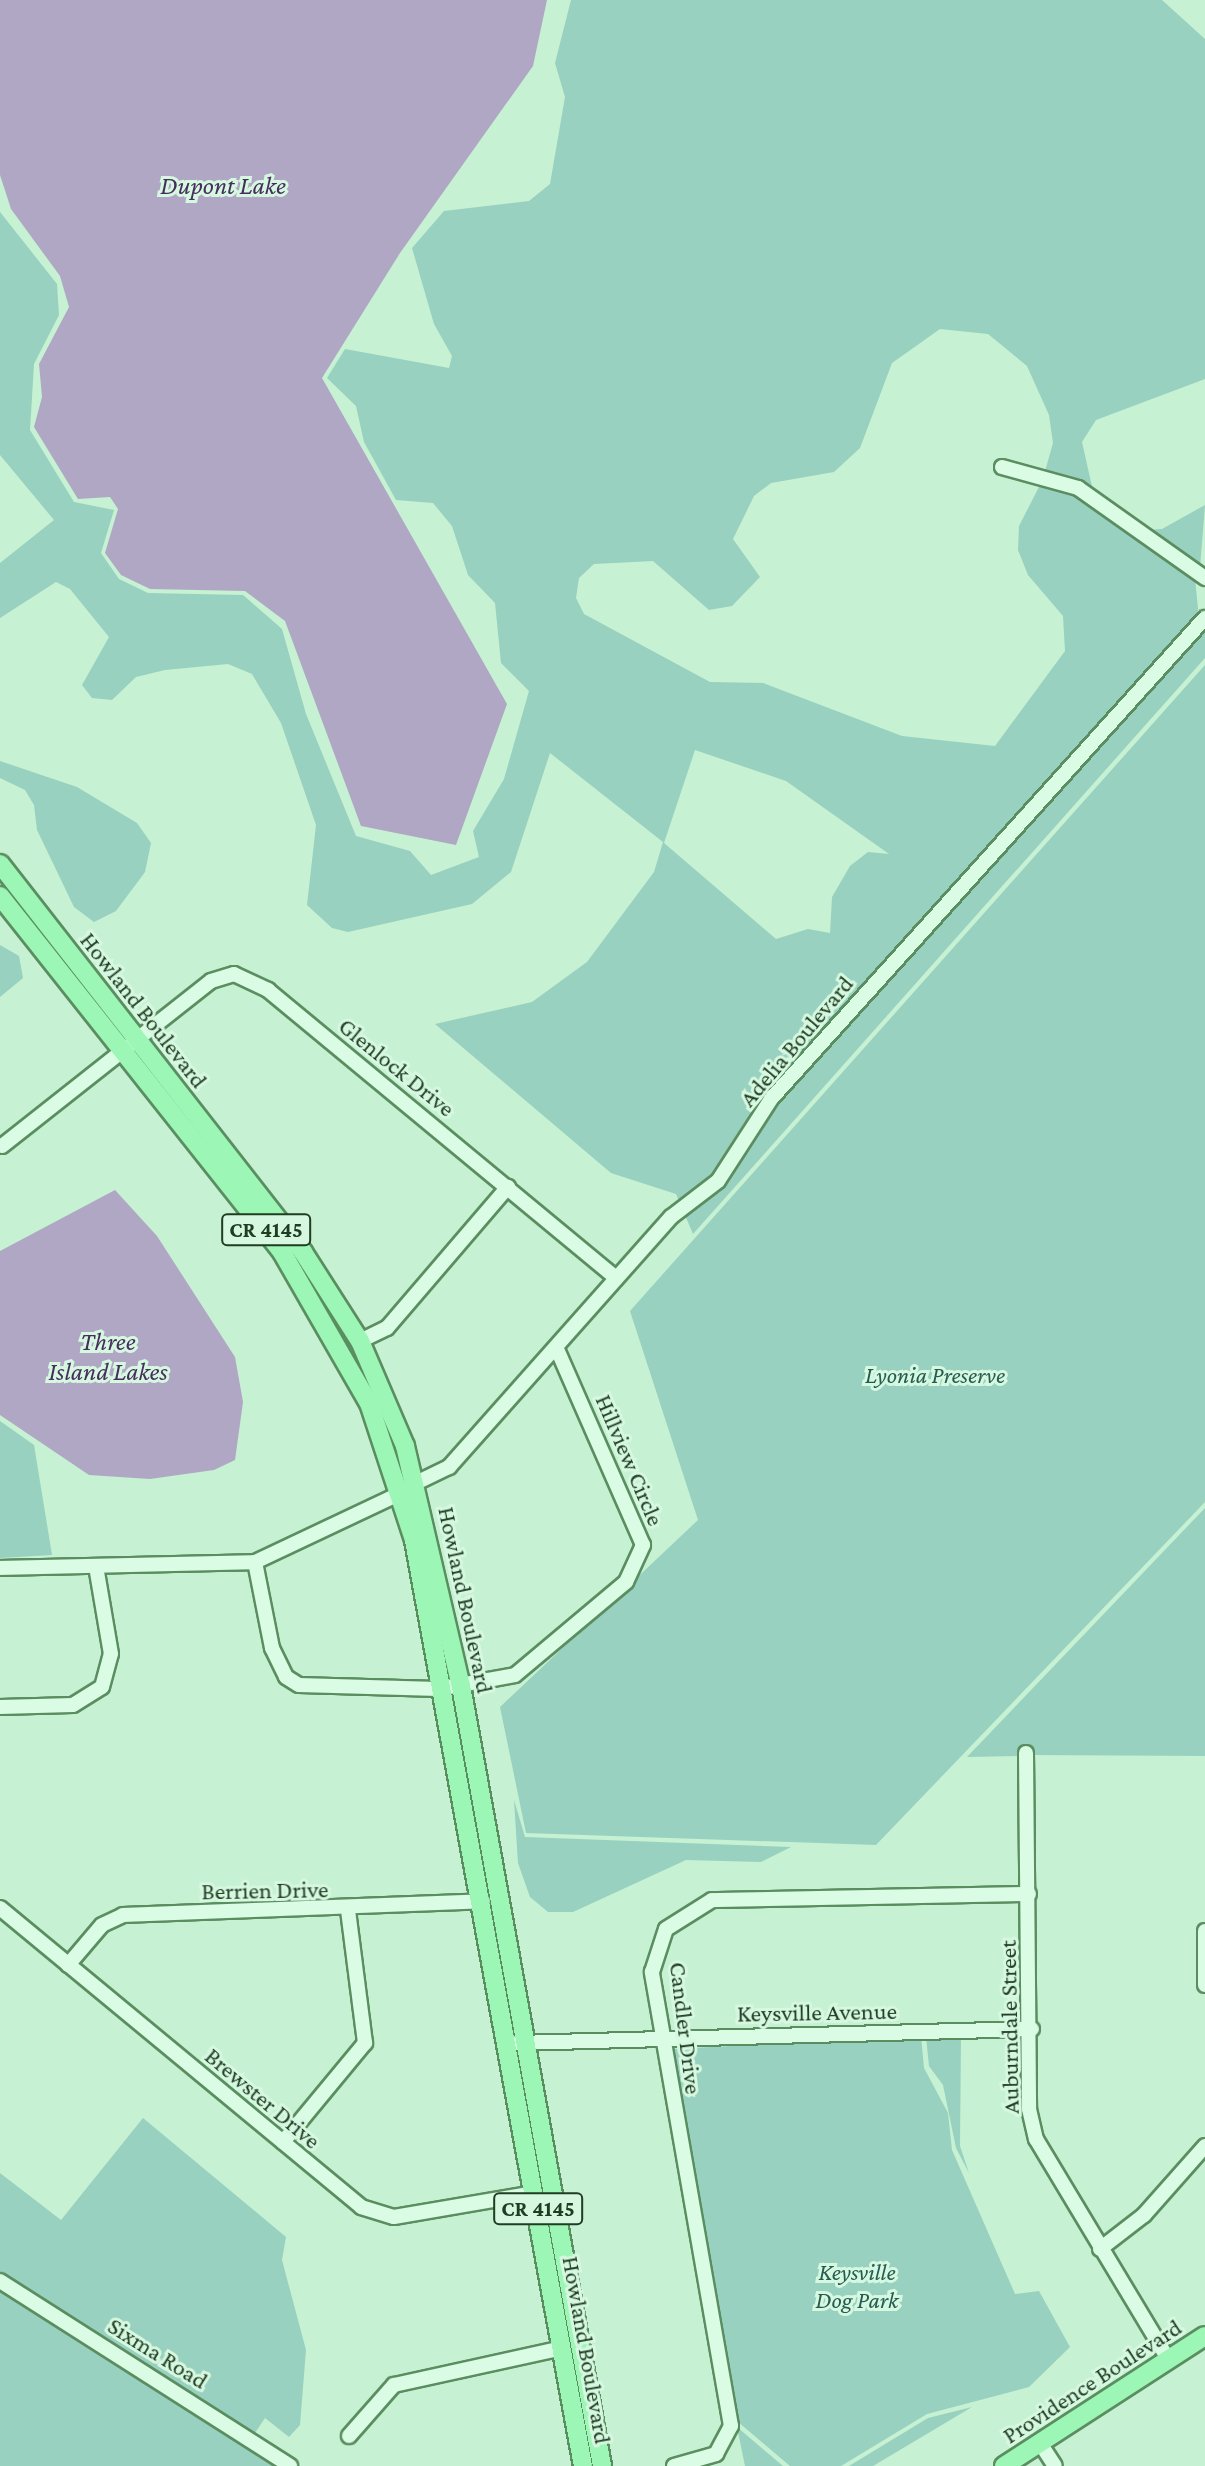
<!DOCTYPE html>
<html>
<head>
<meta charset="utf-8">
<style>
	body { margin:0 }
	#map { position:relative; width:1205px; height:2466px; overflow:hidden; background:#c6f1d2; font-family:"Crimson Pro",serif }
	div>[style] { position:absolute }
	.green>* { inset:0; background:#98d1c0 }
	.water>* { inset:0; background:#b0a7c5 }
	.roads { filter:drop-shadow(2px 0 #5a8e60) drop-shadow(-2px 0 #5a8e60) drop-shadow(0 2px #5a8e60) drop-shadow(0 -2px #5a8e60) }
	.minor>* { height:14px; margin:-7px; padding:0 7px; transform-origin:7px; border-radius:7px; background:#dafbe4 }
	.major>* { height:18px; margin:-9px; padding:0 9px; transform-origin:9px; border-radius:9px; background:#9cf6b5 }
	span { translate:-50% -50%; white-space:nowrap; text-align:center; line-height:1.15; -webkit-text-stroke:6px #d6f8e0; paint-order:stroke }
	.shield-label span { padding:2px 6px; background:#d6f8e0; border:2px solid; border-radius:6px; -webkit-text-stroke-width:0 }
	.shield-label { font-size:22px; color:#1f3d21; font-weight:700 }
	.street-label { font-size:24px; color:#1f3d21 }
	.park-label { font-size:24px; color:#245b53; font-style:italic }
	.water-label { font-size:26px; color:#472d5e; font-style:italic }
</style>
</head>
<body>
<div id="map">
	<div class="green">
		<i style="clip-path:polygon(evenodd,571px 0,1162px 0,1205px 39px,1205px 379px,1096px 420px,1082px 442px,1093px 491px,1044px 475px,1053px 443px,1049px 415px,1027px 366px,988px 334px,940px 329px,892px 363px,860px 448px,834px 472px,771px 483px,754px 496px,733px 539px,760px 577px,732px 606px,709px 610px,653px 561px,594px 564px,579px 578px,576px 598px,584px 614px,710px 682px,763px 683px,902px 736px,995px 746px,1065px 651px,1063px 616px,1028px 575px,1018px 550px,1019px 526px,1040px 485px,1076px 493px,1195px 578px,1199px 619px,1205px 613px,1205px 658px,693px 1234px,676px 1194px,611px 1173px,435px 1024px,532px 1002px,587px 962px,654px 872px,663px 842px,550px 753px,511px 872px,472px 904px,348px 932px,332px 928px,307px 905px,316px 825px,281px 723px,252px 674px,228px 664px,165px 670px,136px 677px,112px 700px,92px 698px,82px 685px,109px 637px,70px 589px,56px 582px,0 618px,0 563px,54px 520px,0 455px,0 212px,57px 284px,59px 315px,34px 364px,30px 430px,74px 502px,114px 510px,101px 553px,119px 579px,148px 593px,243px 595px,282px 629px,306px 714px,356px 836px,410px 851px,431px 875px,479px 857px,473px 831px,504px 779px,529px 691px,501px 663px,495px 603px,468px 575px,452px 526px,433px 503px,396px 500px,364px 442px,356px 406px,327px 378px,345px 349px,449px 368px,452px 356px,434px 324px,412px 248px,444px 211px,529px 201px,550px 184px,565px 97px,555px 63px,571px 0,695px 750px,786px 781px,889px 854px,868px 852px,850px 866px,832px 897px,830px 933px,808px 929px,776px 939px,664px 843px,695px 750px)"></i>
		<i style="clip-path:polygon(1205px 505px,1200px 568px,1146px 530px,1162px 529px)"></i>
		<i style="clip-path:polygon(1205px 665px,1205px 1502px,876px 1845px,526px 1833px,500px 1707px,698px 1520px,630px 1311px)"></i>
		<i style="clip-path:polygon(0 761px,77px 787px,137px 823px,151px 843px,145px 872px,116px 911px,94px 922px,74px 907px,37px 830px,34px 805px,25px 790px,0 778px)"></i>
		<i style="clip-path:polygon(0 945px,19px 956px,23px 978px,0 997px)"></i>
		<i style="clip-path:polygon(0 1421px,34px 1445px,52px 1555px,0 1558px)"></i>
		<i style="clip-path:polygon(1205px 1508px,1205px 1756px,1031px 1755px,1030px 1748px,1021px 1756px,967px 1757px)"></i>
		<i style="clip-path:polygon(514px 1800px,525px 1837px,791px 1847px,761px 1862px,686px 1860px,573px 1912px,548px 1912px,530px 1897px,518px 1863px)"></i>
		<i style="clip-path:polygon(921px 2036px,924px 2068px,948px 2113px,952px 2150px,1015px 2294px,1039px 2291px,1070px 2347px,1029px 2387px,927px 2414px,841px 2466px,790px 2466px,737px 2421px,672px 2049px)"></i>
		<i style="clip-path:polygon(961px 2036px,960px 2146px,969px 2173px,956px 2148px,943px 2085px,929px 2066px,926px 2037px)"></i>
		<i style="clip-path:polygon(143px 2118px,286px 2237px,282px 2260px,306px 2350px,300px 2425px,289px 2437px,265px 2418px,255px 2433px,0 2274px,0 2173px,61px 2220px)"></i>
		<i style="clip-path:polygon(0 2288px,246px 2447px,277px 2466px,0 2466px)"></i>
		<i style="clip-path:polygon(972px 2407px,873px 2466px,849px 2466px,928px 2418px)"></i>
		<i style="clip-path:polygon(737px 2427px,783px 2466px,745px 2466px)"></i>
	</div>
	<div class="water">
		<i style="clip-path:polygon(0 0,547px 0,533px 66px,400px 253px,322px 378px,507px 704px,456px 845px,361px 826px,285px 621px,245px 591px,150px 589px,121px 575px,105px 553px,118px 509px,110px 497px,78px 499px,34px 427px,42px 397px,39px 364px,69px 307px,60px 276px,11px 209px,0 175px)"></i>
		<i style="clip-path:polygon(115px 1190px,157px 1236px,235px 1357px,243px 1402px,235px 1460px,214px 1470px,150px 1479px,89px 1475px,0 1415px,0 1251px)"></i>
	</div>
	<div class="roads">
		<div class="minor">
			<i style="left:1002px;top:467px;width:79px;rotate:15.4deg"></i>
			<i style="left:1078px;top:488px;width:156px;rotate:35.3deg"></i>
			<i style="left:2px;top:1146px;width:266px;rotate:-38.3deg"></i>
			<i style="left:211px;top:981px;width:24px;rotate:-17deg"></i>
			<i style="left:234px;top:974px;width:38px;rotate:25deg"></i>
			<i style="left:268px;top:990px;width:452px;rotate:39.6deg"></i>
			<i style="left:360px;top:1341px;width:30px;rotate:-26deg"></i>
			<i style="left:387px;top:1328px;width:186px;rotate:-49.4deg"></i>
			<i style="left:416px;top:1483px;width:37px;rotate:-26deg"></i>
			<i style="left:449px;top:1467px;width:334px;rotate:-48.4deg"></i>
			<i style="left:671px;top:1217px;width:59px;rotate:-37.5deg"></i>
			<i style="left:718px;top:1181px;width:98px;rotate:-57.1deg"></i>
			<i style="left:771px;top:1099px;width:648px;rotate:-47.94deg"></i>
			<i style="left:255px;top:1562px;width:88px;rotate:78.8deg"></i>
			<i style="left:272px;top:1648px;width:32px;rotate:64deg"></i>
			<i style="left:286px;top:1677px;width:15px;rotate:32deg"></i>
			<i style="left:299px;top:1685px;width:139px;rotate:1.6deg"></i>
			<i style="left:438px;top:1689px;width:78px;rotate:-10.3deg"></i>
			<i style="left:515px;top:1675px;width:145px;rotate:-40deg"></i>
			<i style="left:626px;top:1582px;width:41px;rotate:-65.3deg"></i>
			<i style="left:643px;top:1545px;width:216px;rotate:-113.7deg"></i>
			<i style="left:0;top:1568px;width:255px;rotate:-1.3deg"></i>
			<i style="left:255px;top:1562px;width:161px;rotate:-25.3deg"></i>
			<i style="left:0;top:1707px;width:73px;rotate:-1.6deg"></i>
			<i style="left:73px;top:1705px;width:34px;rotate:-32deg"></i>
			<i style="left:102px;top:1687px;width:34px;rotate:-75deg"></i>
			<i style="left:111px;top:1654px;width:89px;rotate:-99.7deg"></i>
			<i style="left:1026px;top:1753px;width:356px;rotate:89.5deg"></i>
			<i style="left:1029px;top:2109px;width:31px;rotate:77deg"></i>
			<i style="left:1036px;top:2139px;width:257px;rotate:59deg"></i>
			<i style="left:0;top:1908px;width:469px;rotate:39.6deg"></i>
			<i style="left:361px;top:2207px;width:34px;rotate:17deg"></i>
			<i style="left:394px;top:2217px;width:143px;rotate:-9.7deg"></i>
			<i style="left:1205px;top:1931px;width:54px;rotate:90deg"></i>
			<i style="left:68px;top:1965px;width:52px;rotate:-49.6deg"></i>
			<i style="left:102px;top:1925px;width:23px;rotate:-25deg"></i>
			<i style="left:123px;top:1915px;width:360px;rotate:-2.2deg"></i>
			<i style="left:517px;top:2043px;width:515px;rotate:-1.56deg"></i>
			<i style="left:283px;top:2142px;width:129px;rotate:-50.4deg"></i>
			<i style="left:365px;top:2043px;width:134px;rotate:-97.3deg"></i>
			<i style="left:1100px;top:2249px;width:56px;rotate:-37.7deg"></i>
			<i style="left:1144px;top:2215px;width:92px;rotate:-48.5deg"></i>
			<i style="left:0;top:2281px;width:344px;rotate:32.5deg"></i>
			<i style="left:349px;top:2436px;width:68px;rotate:-48.6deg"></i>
			<i style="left:394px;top:2385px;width:172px;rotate:-12.4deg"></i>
			<i style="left:1040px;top:2443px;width:27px;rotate:57deg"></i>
			<i style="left:674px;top:2466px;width:44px;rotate:-15.9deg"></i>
			<i style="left:716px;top:2454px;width:32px;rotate:-62deg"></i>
			<i style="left:731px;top:2426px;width:461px;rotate:-99.9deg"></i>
			<i style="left:652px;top:1972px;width:45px;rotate:-72deg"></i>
			<i style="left:666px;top:1929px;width:54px;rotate:-32.2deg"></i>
			<i style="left:712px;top:1900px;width:317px;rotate:-1.1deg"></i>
		</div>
		<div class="major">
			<i style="left:0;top:864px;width:492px;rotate:52deg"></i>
			<i style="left:303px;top:1252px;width:106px;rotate:57.4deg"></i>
			<i style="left:360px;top:1341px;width:114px;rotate:66.8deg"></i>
			<i style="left:405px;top:1446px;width:246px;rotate:76.9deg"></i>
			<i style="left:461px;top:1686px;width:793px;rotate:79.75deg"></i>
			<i style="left:0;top:896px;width:454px;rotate:51.6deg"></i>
			<i style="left:282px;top:1252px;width:174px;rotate:60.1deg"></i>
			<i style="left:369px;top:1403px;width:144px;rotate:71.8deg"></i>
			<i style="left:414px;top:1540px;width:941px;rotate:79.66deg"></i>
			<i style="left:1004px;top:2466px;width:239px;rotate:-32.9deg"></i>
		</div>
	</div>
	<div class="shield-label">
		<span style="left:266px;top:1230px">CR 4145</span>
		<span style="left:538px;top:2209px">CR 4145</span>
	</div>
	<div class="street-label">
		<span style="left:144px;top:1010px;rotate:52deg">Howland Boulevard</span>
		<span style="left:796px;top:1041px;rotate:-50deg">Adelia Boulevard</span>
		<span style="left:397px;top:1067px;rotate:39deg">Glenlock Drive</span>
		<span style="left:630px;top:1460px;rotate:67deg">Hillview Circle</span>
		<span style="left:466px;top:1600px;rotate:78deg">Howland Boulevard</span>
		<span style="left:265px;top:1890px;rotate:-1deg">Berrien Drive</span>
		<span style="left:817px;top:2012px;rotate:-1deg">Keysville Avenue</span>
		<span style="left:1009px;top:2027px;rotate:-91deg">Auburndale Street</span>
		<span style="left:686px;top:2028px;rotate:83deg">Candler Drive</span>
		<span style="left:263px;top:2098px;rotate:40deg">Brewster Drive</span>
		<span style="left:587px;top:2350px;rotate:80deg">Howland Boulevard</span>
		<span style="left:158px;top:2353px;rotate:32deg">Sixma Road</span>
		<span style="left:1092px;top:2381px;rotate:-33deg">Providence Boulevard</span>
	</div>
	<div class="park-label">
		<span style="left:935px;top:1375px">Lyonia Preserve</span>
		<span style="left:857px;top:2286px">Keysville<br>Dog Park</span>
	</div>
	<div class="water-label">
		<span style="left:223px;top:186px">Dupont Lake</span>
		<span style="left:108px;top:1357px">Three<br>Island Lakes</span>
	</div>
</div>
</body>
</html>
